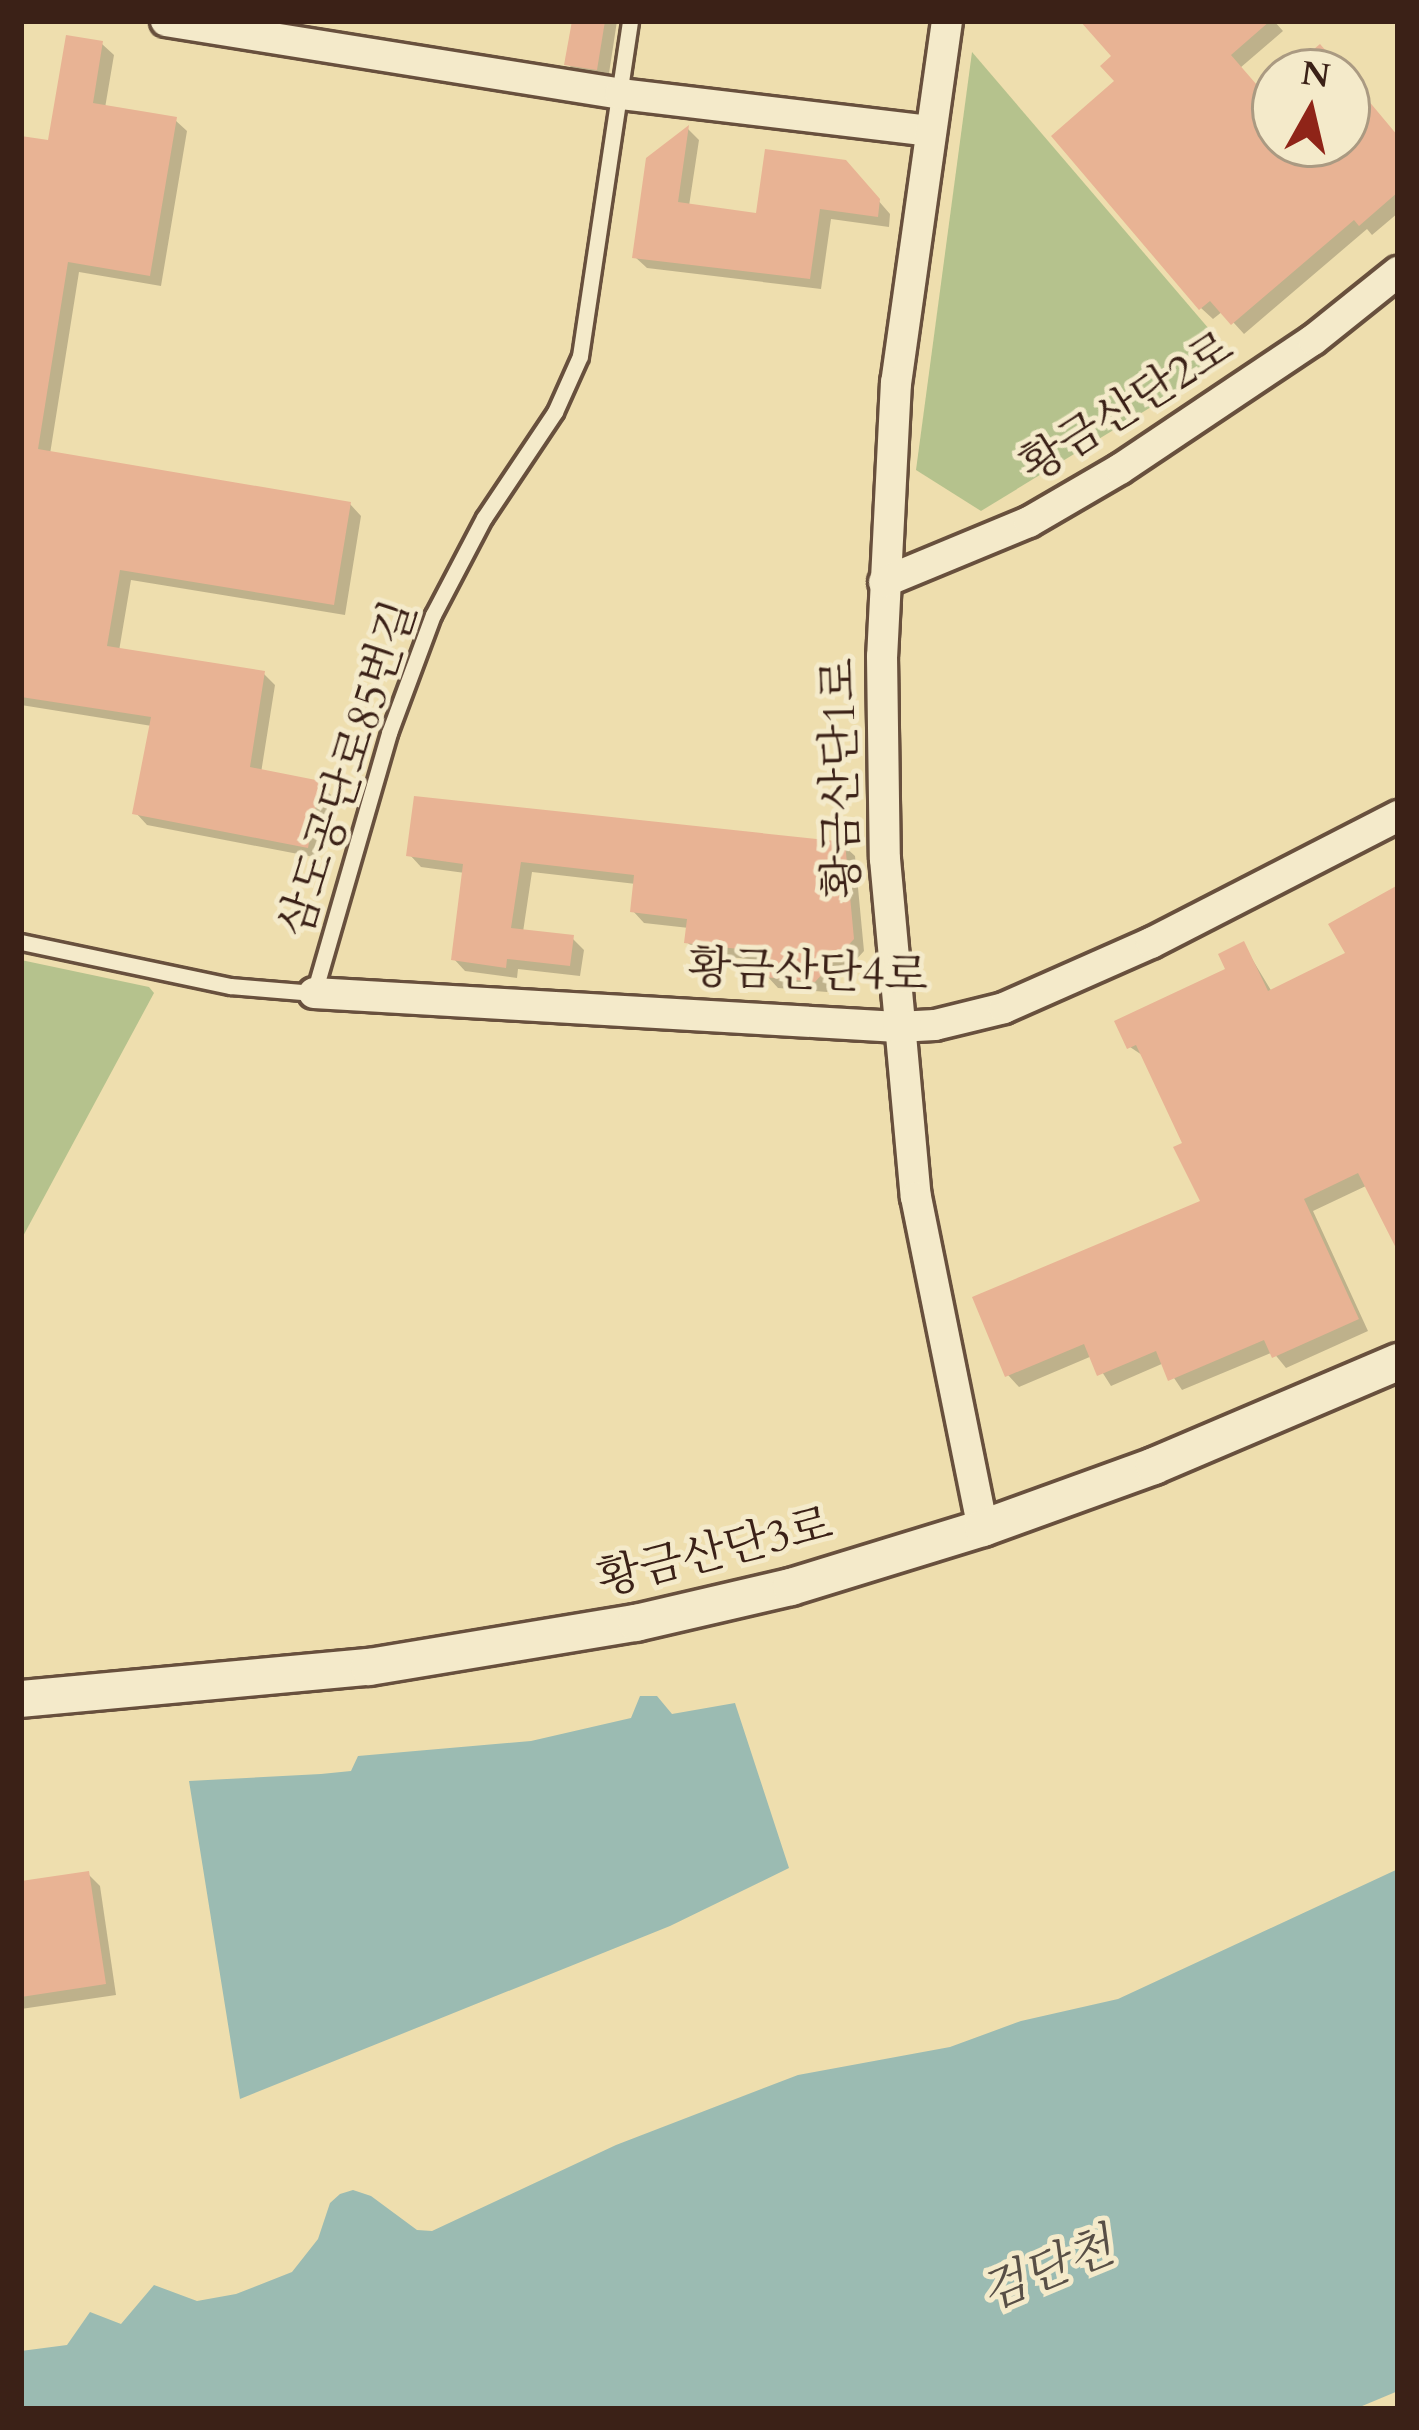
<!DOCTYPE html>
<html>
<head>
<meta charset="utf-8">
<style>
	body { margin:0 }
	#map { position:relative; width:1419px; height:2430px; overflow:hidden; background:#eedeae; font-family:Cardo,"Noto Serif KR",serif }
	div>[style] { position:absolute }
	.green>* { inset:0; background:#b5c28d }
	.water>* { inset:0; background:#9bbbb2 }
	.shadow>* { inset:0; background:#0003 }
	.building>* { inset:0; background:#e8b394 }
	.roads { filter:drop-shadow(3px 0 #68503d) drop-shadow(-3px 0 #68503d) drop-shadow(0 3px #68503d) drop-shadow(0 -3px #68503d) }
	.service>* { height:15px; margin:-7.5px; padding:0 7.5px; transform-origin:7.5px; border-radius:7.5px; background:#f4eaca }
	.minor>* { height:30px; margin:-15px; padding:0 15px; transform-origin:15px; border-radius:15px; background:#f4eaca }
	.tertiary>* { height:36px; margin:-18px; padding:0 18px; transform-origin:18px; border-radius:18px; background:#f4eaca }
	span { translate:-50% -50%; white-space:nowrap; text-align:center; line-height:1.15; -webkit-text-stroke:10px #f4eaca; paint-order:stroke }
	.street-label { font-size:45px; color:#3b2117 }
	.water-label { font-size:48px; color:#584f46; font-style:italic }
	.frame { position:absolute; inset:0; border:24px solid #3b2117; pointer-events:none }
	.north { position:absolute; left:1251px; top:48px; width:120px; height:120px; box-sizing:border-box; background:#f4eaca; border:3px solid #aa9a82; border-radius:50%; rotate:8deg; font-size:33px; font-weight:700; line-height:48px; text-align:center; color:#3b2117 }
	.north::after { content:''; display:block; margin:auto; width:42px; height:54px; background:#8f2418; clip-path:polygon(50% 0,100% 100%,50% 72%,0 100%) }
</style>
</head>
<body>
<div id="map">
	<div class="green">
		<i style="clip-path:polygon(972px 52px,1233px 357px,981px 511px,916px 470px)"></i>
		<i style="clip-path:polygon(21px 960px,149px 987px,154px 993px,21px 1240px)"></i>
	</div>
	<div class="water">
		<i style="clip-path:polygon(640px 1696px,657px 1696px,672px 1714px,735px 1703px,789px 1868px,670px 1926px,240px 2099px,189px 1781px,321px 1774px,351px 1771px,358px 1756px,531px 1741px,631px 1718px)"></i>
		<i style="clip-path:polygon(1398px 1869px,1398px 2391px,1355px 2409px,21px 2409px,21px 2351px,67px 2345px,90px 2312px,121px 2324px,154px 2285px,197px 2301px,236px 2294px,292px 2272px,318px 2239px,330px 2203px,340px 2194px,353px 2190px,371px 2196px,417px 2230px,432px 2231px,616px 2145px,798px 2075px,950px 2047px,1021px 2021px,1118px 1999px)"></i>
	</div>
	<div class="shadow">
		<i style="clip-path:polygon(565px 21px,617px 21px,608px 80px,579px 76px,568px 64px,575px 23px)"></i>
		<i style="clip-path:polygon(1084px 21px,1274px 21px,1283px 31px,1240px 68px,1264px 95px,1275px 86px,1275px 144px,1347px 144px,1347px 78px,1398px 138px,1398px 213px,1372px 235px,1367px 229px,1244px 334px,1223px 311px,1213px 319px,1201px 308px,1118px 81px,1115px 57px)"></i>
		<i style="clip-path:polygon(102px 44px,114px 55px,105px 108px,175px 120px,187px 131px,161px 286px,79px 272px,50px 454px,350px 504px,361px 516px,345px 615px,131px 580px,119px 651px,264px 674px,275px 685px,261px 773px,320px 784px,331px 795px,319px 858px,147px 825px,136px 813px,152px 726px,21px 705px,21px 139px,51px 144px)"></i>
		<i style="clip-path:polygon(688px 129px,699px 140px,689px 206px,759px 216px,857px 176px,890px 214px,889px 227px,831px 219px,821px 289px,647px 268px,635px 257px,649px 160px)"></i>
		<i style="clip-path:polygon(843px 845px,855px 856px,864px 951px,827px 992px,778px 988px,767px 976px,769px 961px,699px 954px,687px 942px,689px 928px,644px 923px,633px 911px,636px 884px,532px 872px,523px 932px,572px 938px,584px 950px,580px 976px,518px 969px,517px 978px,465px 971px,454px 959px,465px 873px,421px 867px,410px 855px)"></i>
		<i style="clip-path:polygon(1398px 889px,1398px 1245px,1368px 1185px,1313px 1211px,1368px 1331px,1286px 1368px,1273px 1352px,1182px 1390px,1164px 1363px,1111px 1386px,1092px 1356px,1019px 1387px,1008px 1375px,1204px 1203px,1186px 1144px,1145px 1057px,1130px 1047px,1229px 970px,1243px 944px,1272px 992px,1349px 955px)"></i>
		<i style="clip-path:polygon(88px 1874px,100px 1886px,116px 1995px,21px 2009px,21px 1884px)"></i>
	</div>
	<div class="building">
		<i style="clip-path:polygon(572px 21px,605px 21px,597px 70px,564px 65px)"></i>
		<i style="clip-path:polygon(1080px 21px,1270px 21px,1231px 55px,1263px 92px,1275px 82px,1275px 144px,1347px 144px,1347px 75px,1398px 136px,1398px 192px,1359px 226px,1354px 220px,1231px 325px,1210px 301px,1199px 310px,1051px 136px,1114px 81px,1100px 66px,1111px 56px)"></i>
		<i style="clip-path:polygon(66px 35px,103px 41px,93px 103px,177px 117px,150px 276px,68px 262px,38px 449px,351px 502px,334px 605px,120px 570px,107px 646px,265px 671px,250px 767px,321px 781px,308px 848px,132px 814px,151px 717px,21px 697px,21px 136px,48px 140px)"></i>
		<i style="clip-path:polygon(1320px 44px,1344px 72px,1287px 72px)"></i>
		<i style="clip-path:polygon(689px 125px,678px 202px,756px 213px,765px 149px,846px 160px,880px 199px,878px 217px,820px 209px,810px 279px,632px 258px,646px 158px)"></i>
		<i style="clip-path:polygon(414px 796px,845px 842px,854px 939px,815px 982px,764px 977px,767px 952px,684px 943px,687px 919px,630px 912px,634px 875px,521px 862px,511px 928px,574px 935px,570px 966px,507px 959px,506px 968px,451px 960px,463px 864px,406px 856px)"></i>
		<i style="clip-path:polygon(1398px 885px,1398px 1252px,1358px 1173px,1304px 1199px,1359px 1319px,1272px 1358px,1264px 1340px,1168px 1381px,1156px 1351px,1097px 1376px,1084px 1344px,1005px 1377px,972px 1297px,1200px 1201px,1173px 1147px,1182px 1143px,1136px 1045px,1127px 1049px,1114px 1021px,1225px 969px,1218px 954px,1244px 941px,1268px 991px,1345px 953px,1328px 924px)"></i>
		<i style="clip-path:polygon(89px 1871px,106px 1984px,21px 1997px,21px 1881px)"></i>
	</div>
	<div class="roads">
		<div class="service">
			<i style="left:21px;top:942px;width:214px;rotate:11.9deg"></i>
			<i style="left:230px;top:986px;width:84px;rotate:4.8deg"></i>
			<i style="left:314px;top:993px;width:271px;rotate:-73.9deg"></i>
			<i style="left:389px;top:733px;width:126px;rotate:-69.6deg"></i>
			<i style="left:433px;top:615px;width:110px;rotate:-62.3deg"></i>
			<i style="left:484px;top:518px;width:128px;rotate:-56.2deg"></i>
			<i style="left:555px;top:412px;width:61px;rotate:-65.9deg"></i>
			<i style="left:580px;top:356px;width:339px;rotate:-81.5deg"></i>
		</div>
		<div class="minor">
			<i style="left:166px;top:21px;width:460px;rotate:9.1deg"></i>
			<i style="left:620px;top:94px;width:311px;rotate:6.8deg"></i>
			<i style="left:947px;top:21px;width:365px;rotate:98deg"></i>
			<i style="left:896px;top:382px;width:274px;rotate:92.9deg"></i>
			<i style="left:882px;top:656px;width:203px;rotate:89.2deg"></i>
			<i style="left:885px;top:859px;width:339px;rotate:84.8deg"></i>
			<i style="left:916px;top:1197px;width:338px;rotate:78.6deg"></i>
			<i style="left:884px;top:582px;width:157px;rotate:-22.5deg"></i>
			<i style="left:1029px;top:522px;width:105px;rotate:-30.2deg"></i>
			<i style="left:1120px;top:469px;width:232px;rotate:-33.8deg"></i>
			<i style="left:1313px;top:340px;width:109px;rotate:-38.7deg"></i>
			<i style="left:314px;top:993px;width:585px;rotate:3.33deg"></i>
			<i style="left:898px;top:1027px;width:37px;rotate:-3deg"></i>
			<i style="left:935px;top:1025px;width:71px;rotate:-13.8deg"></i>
			<i style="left:1004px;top:1008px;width:161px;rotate:-23.9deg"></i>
			<i style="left:1151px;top:943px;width:278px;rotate:-27.2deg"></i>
		</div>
		<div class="tertiary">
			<i style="left:21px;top:1699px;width:349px;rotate:-5.3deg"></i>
			<i style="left:369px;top:1667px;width:271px;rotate:-9.4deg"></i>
			<i style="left:636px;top:1623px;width:159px;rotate:-13.1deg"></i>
			<i style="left:791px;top:1587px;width:201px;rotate:-17.1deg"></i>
			<i style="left:983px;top:1528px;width:182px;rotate:-19.9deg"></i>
			<i style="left:1154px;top:1466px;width:265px;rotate:-23.1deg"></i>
		</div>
	</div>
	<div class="street-label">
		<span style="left:1127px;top:407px;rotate:-32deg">황금산단2로</span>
		<span style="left:348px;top:769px;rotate:-72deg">삼도공단로85번길</span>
		<span style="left:841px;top:778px;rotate:-91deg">황금산단1로</span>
		<span style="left:808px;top:972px;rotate:2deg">황금산단4로</span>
		<span style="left:715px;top:1552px;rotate:-14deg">황금산단3로</span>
	</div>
	<div class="water-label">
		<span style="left:1047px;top:2270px;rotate:-22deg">검단천</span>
	</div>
	<div class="frame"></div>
	<div class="north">N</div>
</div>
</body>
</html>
